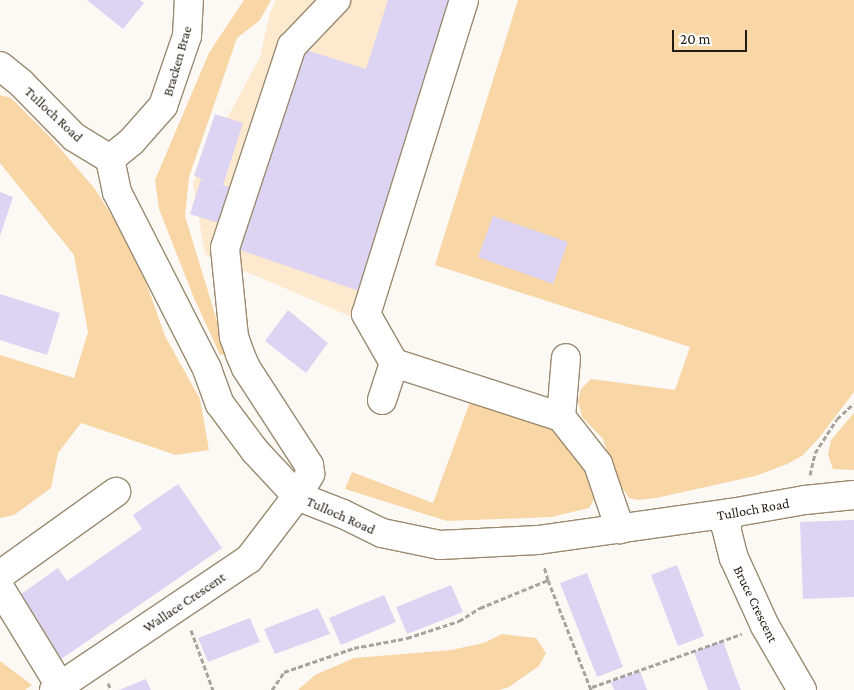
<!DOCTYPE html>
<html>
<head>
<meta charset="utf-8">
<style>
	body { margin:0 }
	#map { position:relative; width:854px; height:690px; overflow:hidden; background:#fcf8f3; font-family:"Crimson Pro",serif }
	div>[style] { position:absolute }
	.built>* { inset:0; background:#fce9ce }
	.green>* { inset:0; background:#f8d6a6 }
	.building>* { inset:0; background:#dcd4f2 }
	.path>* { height:3px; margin-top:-1.5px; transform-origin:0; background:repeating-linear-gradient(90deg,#a9a39d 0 5px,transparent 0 7.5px) }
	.roads { filter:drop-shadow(1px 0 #9b8a71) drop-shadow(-1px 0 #9b8a71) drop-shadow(0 1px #9b8a71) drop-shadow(0 -1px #9b8a71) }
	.minor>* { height:28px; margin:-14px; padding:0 14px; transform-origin:14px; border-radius:14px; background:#fff }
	span { translate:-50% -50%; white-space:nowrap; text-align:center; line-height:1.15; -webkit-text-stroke:4px #fff; paint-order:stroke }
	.street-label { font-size:14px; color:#221b11 }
	.scale { position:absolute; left:672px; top:30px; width:75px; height:22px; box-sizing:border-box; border:2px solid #221b11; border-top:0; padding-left:6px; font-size:15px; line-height:18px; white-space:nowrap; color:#221b11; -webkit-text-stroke:4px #fff; paint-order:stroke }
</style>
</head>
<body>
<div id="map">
	<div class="built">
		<i style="clip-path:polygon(276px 0,454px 0,354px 318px,205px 254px,193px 183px,260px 57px,270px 13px)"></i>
	</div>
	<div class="green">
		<i style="clip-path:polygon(244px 0,271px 0,260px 20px,237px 38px,189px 177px,185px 216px,227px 354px,220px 355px,194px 298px,159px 209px,155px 180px,209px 53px)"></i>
		<i style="clip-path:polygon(518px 0,854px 0,854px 392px,819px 438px,802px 456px,787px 464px,755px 476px,656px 498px,638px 500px,629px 498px,616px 478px,603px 439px,582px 417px,578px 401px,581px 389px,591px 379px,675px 390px,690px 347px,435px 265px)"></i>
		<i style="clip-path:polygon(0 95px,11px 98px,51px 138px,95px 189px,136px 254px,165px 336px,200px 399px,209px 450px,176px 455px,81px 423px,58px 453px,51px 488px,14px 515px,0 518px,0 355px,74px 378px,88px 332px,74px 255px,0 163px)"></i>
		<i style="clip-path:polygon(470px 402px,547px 426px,570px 438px,593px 481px,594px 499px,589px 508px,551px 517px,447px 521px,345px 489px,352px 472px,433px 503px)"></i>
		<i style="clip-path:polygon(854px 413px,854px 470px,833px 469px,828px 455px,831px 440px)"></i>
		<i style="clip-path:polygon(502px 634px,536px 638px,546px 653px,539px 666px,509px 687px,499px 690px,298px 690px,315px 675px,354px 658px,451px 650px,484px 643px)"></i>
		<i style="clip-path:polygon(0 661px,32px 685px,25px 690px,0 690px)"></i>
	</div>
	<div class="building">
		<i style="clip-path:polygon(87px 0,140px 0,144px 3px,123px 29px)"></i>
		<i style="clip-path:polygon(388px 0,454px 0,362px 292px,240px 250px,306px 50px,366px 69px)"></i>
		<i style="clip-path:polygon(215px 114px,243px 123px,223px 185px,240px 190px,228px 226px,190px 214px,201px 179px,206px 180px,194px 176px)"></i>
		<i style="clip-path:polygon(0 192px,13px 197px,0 236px)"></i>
		<i style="clip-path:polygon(493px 216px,568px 242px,553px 284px,478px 257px)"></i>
		<i style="clip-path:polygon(0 294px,60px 313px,47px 355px,0 340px)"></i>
		<i style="clip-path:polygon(288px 310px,328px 343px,306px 373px,265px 341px)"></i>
		<i style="clip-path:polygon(178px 484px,222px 548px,57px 662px,14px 599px,58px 568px,67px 581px,142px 529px,133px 515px)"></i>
		<i style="clip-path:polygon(854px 520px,854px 597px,803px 599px,800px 522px)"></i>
		<i style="clip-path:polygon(677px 565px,704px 636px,678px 646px,651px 575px)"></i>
		<i style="clip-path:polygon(587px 573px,623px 667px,597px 677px,560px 583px)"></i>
		<i style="clip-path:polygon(451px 585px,463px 612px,407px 634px,396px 607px)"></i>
		<i style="clip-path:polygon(384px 595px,396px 622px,341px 645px,329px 618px)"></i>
		<i style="clip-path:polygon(318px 608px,330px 634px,275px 654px,264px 629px)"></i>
		<i style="clip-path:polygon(250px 618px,260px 642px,208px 662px,198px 638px)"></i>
		<i style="clip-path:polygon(723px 641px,734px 672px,741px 690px,708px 690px,694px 652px)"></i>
		<i style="clip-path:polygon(640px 671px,647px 690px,614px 690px,611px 682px)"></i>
		<i style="clip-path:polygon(146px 679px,151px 690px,119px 690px)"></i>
	</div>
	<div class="path">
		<i style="left:810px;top:475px;width:23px;rotate:-77deg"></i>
		<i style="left:815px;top:453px;width:40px;rotate:-57.1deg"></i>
		<i style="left:837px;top:419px;width:23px;rotate:-43deg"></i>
		<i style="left:548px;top:580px;width:118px;rotate:68.6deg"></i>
		<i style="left:191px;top:630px;width:64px;rotate:69.9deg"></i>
		<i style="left:108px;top:683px;width:8px;rotate:67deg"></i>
		<i style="left:592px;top:687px;width:159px;rotate:-19.5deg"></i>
		<i style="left:272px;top:690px;width:22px;rotate:-56deg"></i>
		<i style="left:284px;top:672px;width:74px;rotate:-18.9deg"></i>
		<i style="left:354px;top:648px;width:54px;rotate:-10.7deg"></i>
		<i style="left:407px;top:638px;width:55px;rotate:-18.1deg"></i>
		<i style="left:459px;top:621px;width:25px;rotate:-32deg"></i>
		<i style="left:480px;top:608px;width:74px;rotate:-22.4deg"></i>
		<i style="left:548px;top:580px;width:15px;rotate:-106deg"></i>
	</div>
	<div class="roads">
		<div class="minor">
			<i style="left:464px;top:0;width:329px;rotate:107.3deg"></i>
			<i style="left:366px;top:314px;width:56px;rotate:60.3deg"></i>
			<i style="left:394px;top:363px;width:176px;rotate:17.9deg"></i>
			<i style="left:561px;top:417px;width:60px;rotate:51.8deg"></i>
			<i style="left:598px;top:464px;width:69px;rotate:71.3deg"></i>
			<i style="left:0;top:66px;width:27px;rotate:39deg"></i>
			<i style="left:21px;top:83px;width:76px;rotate:45.5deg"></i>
			<i style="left:74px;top:137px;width:42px;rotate:31.4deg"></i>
			<i style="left:110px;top:159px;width:34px;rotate:78deg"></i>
			<i style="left:117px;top:192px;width:199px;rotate:63deg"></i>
			<i style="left:207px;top:369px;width:37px;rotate:70deg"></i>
			<i style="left:220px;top:404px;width:59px;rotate:53.3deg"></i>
			<i style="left:255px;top:451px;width:62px;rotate:47deg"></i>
			<i style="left:297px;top:496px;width:49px;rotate:21.4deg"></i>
			<i style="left:343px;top:514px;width:43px;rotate:26deg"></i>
			<i style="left:382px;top:533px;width:59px;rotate:11.7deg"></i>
			<i style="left:440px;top:545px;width:98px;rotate:-2.9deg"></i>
			<i style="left:538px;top:540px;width:195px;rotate:-8deg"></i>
			<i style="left:731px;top:513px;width:75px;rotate:-10deg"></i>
			<i style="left:805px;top:500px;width:49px;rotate:-5.8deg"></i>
			<i style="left:110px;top:159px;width:28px;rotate:-39deg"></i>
			<i style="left:132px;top:141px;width:47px;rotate:-48.5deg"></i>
			<i style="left:163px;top:106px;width:74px;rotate:-71.1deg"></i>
			<i style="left:187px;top:36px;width:36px;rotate:-87deg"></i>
			<i style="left:382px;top:400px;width:39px;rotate:-72deg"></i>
			<i style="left:561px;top:417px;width:59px;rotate:-85.2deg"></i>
			<i style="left:731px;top:513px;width:15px;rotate:110deg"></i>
			<i style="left:726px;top:527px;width:32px;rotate:76deg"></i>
			<i style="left:734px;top:558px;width:75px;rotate:65.5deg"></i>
			<i style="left:765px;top:626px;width:74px;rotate:60deg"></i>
			<i style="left:0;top:575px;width:143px;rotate:-35.6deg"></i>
			<i style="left:0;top:588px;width:115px;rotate:58.5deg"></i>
			<i style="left:54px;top:690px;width:235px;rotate:-33.9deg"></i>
			<i style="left:249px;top:559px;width:79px;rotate:-52.7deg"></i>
			<i style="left:297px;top:496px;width:26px;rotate:-59deg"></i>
			<i style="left:310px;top:474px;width:9px;rotate:-96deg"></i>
			<i style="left:309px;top:465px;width:116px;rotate:-123deg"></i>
			<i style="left:246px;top:368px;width:15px;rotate:-113deg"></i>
			<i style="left:240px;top:354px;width:18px;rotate:-109deg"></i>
			<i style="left:234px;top:337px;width:89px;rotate:-95.8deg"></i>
			<i style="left:225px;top:248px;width:213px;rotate:-71.7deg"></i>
			<i style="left:292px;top:46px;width:64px;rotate:-46.3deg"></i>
		</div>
	</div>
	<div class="street-label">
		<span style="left:177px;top:61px;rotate:-74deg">Bracken Brae</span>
		<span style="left:54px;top:114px;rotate:43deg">Tulloch Road</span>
		<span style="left:753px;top:509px;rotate:-10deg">Tulloch Road</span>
		<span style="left:341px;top:515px;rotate:24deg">Tulloch Road</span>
		<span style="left:184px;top:602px;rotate:-34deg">Wallace Crescent</span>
		<span style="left:756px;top:604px;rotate:64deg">Bruce Crescent</span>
	</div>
	<div class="scale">20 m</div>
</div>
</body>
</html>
